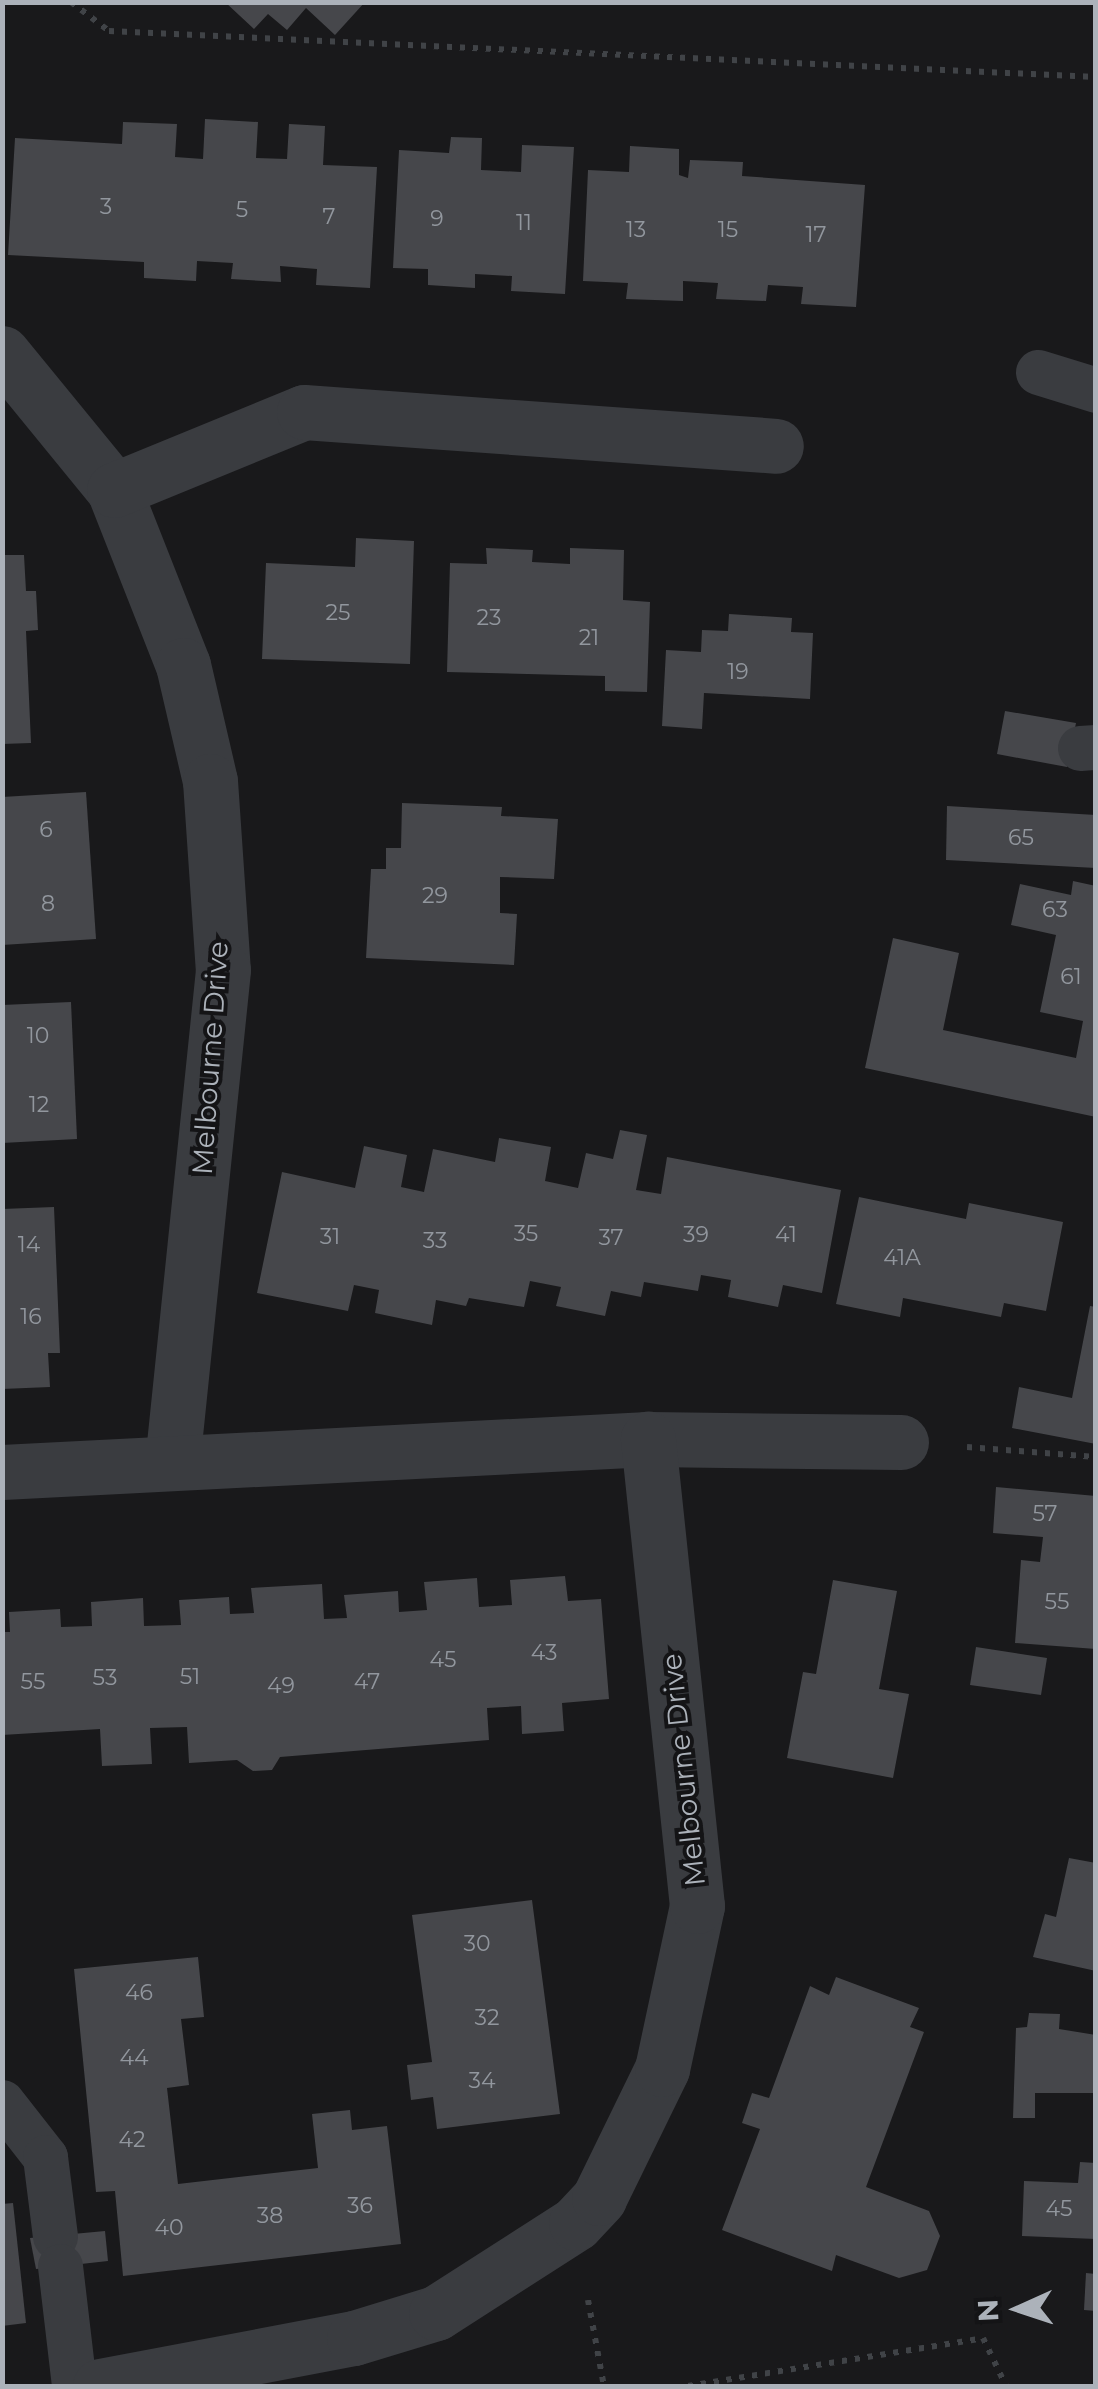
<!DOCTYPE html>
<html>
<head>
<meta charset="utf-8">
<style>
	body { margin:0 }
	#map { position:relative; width:1098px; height:2389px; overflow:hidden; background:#19191b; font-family:Montserrat,sans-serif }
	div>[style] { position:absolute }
	.building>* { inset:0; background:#46474b }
	.path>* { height:6px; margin-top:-3px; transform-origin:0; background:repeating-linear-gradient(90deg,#404347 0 5px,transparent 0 13px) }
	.service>* { height:45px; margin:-22.5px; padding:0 22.5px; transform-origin:22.5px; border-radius:22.5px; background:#3a3c40 }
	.minor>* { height:55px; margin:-27.5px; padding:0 27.5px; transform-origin:27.5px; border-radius:27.5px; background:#3a3c40 }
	span { translate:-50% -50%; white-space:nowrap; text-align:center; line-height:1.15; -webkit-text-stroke:8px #141416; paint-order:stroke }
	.number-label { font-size:22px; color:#92979e }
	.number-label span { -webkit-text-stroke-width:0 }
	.street-label { font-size:28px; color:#acb2ba }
	.frame { position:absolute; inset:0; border:5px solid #acb2ba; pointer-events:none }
	.north { position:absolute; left:968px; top:2259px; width:100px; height:100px; -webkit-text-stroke:8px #141416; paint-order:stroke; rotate:267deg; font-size:28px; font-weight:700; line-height:40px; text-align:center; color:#acb2ba }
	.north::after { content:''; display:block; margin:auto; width:35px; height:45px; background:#acb2ba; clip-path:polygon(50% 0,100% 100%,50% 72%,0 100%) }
</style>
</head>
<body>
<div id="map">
	<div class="building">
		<i style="clip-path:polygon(225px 2px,365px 2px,335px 35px,306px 8px,287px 30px,268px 14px,254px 29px)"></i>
		<i style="clip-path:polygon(205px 119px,258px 122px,256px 158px,287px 159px,289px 124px,325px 126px,323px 165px,377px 167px,370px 288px,316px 285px,317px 269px,280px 266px,281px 282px,231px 279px,233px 263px,197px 261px,196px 281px,144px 278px,144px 262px,8px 255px,15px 138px,122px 144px,123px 122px,177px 124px,175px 157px,203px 159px)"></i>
		<i style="clip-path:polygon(451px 137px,482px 138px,481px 170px,521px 172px,522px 145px,574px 147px,565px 294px,511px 291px,512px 276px,475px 274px,475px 288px,428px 285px,428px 269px,393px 268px,399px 150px,449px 153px)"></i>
		<i style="clip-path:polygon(630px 146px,679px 149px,679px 175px,688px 178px,690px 160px,743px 162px,742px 176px,865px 185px,856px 307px,801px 304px,803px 287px,768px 285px,766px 301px,716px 299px,718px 283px,683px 281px,683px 301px,626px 299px,628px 283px,583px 281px,588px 170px,629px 172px)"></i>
		<i style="clip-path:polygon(356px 538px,414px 541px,410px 664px,262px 659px,266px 563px,355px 567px)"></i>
		<i style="clip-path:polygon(486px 548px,533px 550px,532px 562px,570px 564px,570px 548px,624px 550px,623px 600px,650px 602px,647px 692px,605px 691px,605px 676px,447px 672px,450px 563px,487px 564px)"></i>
		<i style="clip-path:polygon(2px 555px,24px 555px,26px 591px,36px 591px,38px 630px,26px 631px,31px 743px,2px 744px)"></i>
		<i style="clip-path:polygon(729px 614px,792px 618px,791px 632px,813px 633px,810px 699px,704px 693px,702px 729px,662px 726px,666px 650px,701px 652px,702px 630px,728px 631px)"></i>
		<i style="clip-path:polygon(1005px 711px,1076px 723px,1067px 767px,997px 754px)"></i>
		<i style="clip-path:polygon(86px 792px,96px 939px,2px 945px,2px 797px)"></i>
		<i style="clip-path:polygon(402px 803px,502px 807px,501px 816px,558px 819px,554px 879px,500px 877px,500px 913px,517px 914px,514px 965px,366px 958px,371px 869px,386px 869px,386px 848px,401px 848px)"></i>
		<i style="clip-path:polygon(947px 806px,1096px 815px,1096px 868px,946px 860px)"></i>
		<i style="clip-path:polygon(1073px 881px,1096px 886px,1096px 1117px,865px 1068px,893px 938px,959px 953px,943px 1030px,1076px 1058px,1083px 1021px,1040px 1012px,1056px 935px,1011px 925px,1020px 884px,1071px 895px)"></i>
		<i style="clip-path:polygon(71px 1002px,77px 1139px,2px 1143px,2px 1005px)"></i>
		<i style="clip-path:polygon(620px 1130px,647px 1135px,636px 1190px,661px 1194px,667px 1157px,841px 1190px,822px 1293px,783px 1285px,778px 1307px,728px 1297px,731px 1280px,701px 1275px,698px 1291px,644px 1282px,641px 1297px,611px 1291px,605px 1316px,556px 1306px,561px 1287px,530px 1281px,524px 1307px,469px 1298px,466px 1306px,436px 1300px,432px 1325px,375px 1313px,379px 1290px,354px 1285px,348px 1311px,257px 1293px,282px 1172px,355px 1188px,364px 1146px,407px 1155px,401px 1187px,424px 1192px,433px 1149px,495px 1162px,499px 1138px,551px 1147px,545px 1181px,578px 1188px,586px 1153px,613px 1159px)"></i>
		<i style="clip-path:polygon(859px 1197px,966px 1219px,969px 1203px,1063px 1222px,1046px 1311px,1004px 1303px,1001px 1317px,903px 1298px,900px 1317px,836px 1304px)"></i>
		<i style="clip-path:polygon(54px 1207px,60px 1353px,48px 1353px,50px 1387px,2px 1389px,2px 1209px)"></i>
		<i style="clip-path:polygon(1090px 1306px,1096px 1307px,1096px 1444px,1012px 1428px,1019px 1387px,1072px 1398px)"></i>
		<i style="clip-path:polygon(996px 1487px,1096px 1496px,1096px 1649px,1015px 1643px,1021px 1560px,1040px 1562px,1043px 1537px,993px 1533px)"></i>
		<i style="clip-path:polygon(565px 1576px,568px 1601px,601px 1599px,609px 1699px,562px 1703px,564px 1731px,522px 1734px,521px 1706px,487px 1708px,489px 1740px,280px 1757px,272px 1770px,253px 1771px,237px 1760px,189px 1763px,187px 1727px,150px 1728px,152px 1764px,102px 1766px,100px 1729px,2px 1735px,2px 1632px,10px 1632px,9px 1612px,60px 1609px,61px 1627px,92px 1626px,91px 1602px,143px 1598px,144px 1626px,181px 1625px,179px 1600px,229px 1597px,230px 1614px,254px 1613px,251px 1588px,322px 1584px,324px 1619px,347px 1618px,344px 1595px,398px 1591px,399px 1612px,427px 1610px,424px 1582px,477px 1578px,479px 1607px,512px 1605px,510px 1580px)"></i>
		<i style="clip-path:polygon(833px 1580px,897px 1591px,879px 1689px,909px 1694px,893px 1778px,787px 1758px,803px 1672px,816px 1674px)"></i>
		<i style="clip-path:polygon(976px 1647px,1047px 1658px,1041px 1695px,970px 1685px)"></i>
		<i style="clip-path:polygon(1069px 1858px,1096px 1863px,1096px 1971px,1033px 1957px,1045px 1914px,1056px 1917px)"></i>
		<i style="clip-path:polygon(532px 1900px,560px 2114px,437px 2129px,433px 2097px,411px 2100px,407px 2065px,432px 2062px,412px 1915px)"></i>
		<i style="clip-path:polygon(198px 1957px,204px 2017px,181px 2019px,189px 2085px,167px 2088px,178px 2184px,318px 2168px,312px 2114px,350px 2110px,352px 2130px,387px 2126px,401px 2244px,123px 2276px,115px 2191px,96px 2192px,74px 1969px)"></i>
		<i style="clip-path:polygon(836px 1977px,919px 2008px,910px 2027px,924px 2032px,866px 2187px,929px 2211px,940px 2236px,927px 2270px,899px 2278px,836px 2255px,832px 2271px,722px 2230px,760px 2129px,742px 2123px,752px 2093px,769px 2098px,810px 1986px,829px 1995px)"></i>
		<i style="clip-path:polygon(1029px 2013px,1060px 2014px,1059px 2029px,1096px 2035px,1096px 2093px,1035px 2093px,1035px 2118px,1013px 2118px,1016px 2028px,1027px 2027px)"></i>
		<i style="clip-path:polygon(1080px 2162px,1096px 2163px,1096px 2239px,1022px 2236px,1024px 2181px,1078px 2183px)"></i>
		<i style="clip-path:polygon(13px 2203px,26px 2323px,2px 2326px,2px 2204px)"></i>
		<i style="clip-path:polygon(105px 2231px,108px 2261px,36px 2269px,30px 2238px)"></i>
		<i style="clip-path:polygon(1086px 2273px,1096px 2274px,1096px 2311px,1084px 2310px)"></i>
	</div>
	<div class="path">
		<i style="left:71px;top:2px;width:48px;rotate:37.3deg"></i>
		<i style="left:109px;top:31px;width:988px;rotate:2.67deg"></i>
		<i style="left:967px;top:1447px;width:129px;rotate:4.4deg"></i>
		<i style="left:588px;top:2300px;width:87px;rotate:79.5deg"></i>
		<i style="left:688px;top:2386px;width:299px;rotate:-9.2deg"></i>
		<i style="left:983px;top:2338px;width:53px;rotate:64.4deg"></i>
	</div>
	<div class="service">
		<i style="left:1038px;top:372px;width:61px;rotate:17.2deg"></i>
		<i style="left:1080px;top:748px;width:16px;rotate:-4deg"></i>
		<i style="left:2px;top:2102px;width:70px;rotate:52deg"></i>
		<i style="left:45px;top:2157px;width:80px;rotate:82.8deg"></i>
		<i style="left:60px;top:2266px;width:121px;rotate:83.3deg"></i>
	</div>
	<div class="minor">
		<i style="left:2px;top:353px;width:177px;rotate:50.7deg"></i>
		<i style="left:114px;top:490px;width:188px;rotate:68.5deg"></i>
		<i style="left:183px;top:665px;width:119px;rotate:76.9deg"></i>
		<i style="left:210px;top:781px;width:189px;rotate:86.1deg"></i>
		<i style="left:223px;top:970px;width:494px;rotate:95.9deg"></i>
		<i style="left:114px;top:490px;width:205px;rotate:-22.3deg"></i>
		<i style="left:304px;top:412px;width:473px;rotate:4.1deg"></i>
		<i style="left:2px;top:1472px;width:647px;rotate:-2.92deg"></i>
		<i style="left:648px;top:1439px;width:253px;rotate:0.7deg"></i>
		<i style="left:100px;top:2386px;width:258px;rotate:-10.7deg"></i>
		<i style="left:354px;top:2338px;width:86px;rotate:-17deg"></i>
		<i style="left:436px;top:2313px;width:166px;rotate:-32.7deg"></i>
		<i style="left:576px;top:2223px;width:34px;rotate:-47deg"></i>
		<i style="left:599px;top:2198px;width:144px;rotate:-64deg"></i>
		<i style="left:662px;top:2069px;width:167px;rotate:-77.9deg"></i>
		<i style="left:697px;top:1906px;width:470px;rotate:-96deg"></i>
	</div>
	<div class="number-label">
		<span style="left:106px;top:207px">3</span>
		<span style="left:242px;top:210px">5</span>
		<span style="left:329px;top:217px">7</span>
		<span style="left:437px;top:219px">9</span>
		<span style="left:524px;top:223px">11</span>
		<span style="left:636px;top:230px">13</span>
		<span style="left:728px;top:230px">15</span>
		<span style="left:816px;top:235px">17</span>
		<span style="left:338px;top:613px">25</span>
		<span style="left:489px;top:618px">23</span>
		<span style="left:589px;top:638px">21</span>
		<span style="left:738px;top:672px">19</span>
		<span style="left:46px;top:830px">6</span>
		<span style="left:1021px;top:838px">65</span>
		<span style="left:435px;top:896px">29</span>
		<span style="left:48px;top:904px">8</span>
		<span style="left:1055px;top:910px">63</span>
		<span style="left:1071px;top:977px">61</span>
		<span style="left:38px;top:1036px">10</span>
		<span style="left:39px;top:1105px">12</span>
		<span style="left:526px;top:1234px">35</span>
		<span style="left:696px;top:1235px">39</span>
		<span style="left:786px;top:1235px">41</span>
		<span style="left:330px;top:1237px">31</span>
		<span style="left:611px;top:1238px">37</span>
		<span style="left:435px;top:1241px">33</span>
		<span style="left:29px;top:1245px">14</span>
		<span style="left:902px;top:1258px">41A</span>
		<span style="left:31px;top:1317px">16</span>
		<span style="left:1045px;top:1514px">57</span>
		<span style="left:1057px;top:1602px">55</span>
		<span style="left:544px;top:1653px">43</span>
		<span style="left:443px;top:1660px">45</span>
		<span style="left:190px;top:1677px">51</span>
		<span style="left:105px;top:1678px">53</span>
		<span style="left:33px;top:1682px">55</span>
		<span style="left:367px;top:1682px">47</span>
		<span style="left:281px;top:1686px">49</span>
		<span style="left:477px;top:1944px">30</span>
		<span style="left:139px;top:1993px">46</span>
		<span style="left:487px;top:2018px">32</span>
		<span style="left:134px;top:2058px">44</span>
		<span style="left:482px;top:2081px">34</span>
		<span style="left:132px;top:2140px">42</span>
		<span style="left:360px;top:2206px">36</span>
		<span style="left:1059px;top:2209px">45</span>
		<span style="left:270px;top:2216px">38</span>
		<span style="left:169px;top:2228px">40</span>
	</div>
	<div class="street-label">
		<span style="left:210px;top:1058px;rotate:-86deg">Melbourne Drive</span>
		<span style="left:683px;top:1770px;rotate:-96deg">Melbourne Drive</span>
	</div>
	<div class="frame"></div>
	<div class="north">N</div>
</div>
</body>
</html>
